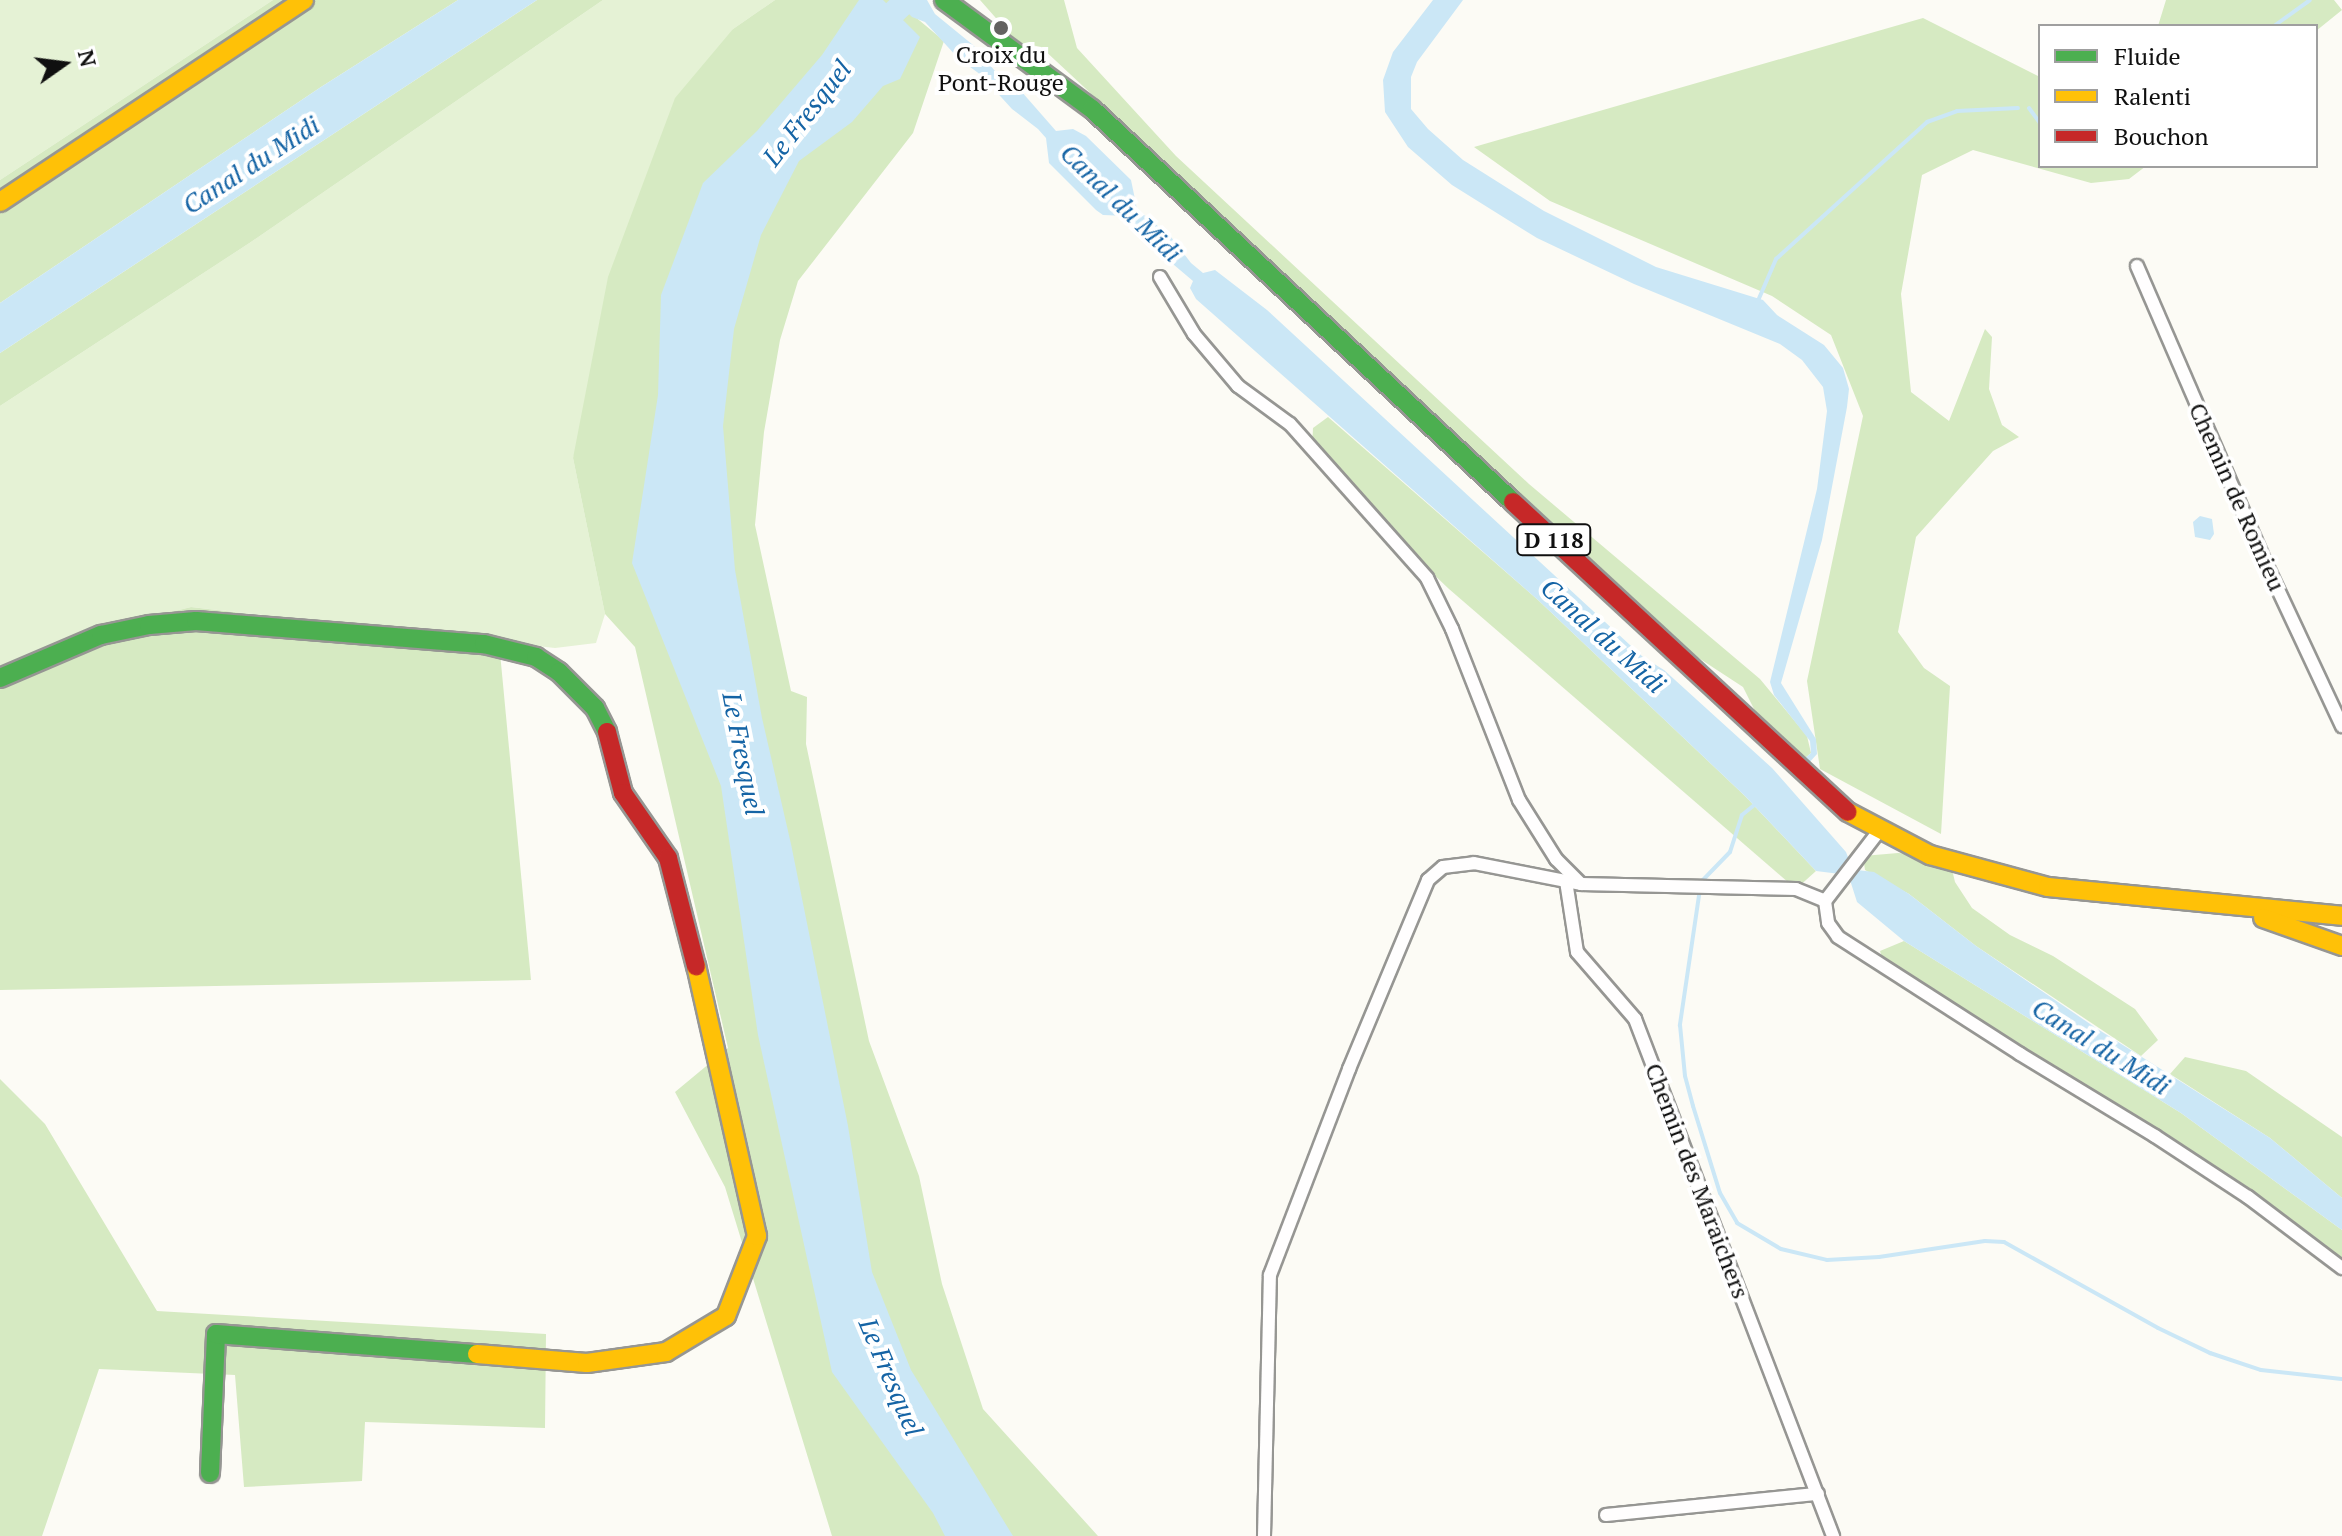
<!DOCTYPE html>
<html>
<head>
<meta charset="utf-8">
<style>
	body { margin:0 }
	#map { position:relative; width:2342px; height:1536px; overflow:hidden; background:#fcfbf5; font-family:"PT Serif",serif }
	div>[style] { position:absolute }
	.green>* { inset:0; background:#e5f2d5 }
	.forest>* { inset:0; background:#d6eac2 }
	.water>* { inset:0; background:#cbe7f6 }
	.stream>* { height:4px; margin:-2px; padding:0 2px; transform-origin:2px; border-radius:2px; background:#cbe7f6 }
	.river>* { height:24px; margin:-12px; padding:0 12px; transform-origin:12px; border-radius:12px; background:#cbe7f6 }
	.roads { filter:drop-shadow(2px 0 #969693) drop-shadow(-2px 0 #969693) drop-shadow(0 2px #969693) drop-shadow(0 -2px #969693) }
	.street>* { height:12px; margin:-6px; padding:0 6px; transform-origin:6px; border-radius:6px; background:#fffefe }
	.fast>* { height:18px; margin:-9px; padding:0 9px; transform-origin:9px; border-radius:9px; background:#4caf50 }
	.slow>* { height:18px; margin:-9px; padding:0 9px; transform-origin:9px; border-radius:9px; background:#ffc107 }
	.jam>* { height:18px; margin:-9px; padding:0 9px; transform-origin:9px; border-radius:9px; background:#c62828 }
	.dots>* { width:22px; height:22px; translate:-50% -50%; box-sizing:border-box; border:4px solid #fff; border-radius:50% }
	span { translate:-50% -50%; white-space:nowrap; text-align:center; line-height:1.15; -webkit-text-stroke:8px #fff; paint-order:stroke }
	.shield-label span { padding:2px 6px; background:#fff; border:2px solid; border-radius:6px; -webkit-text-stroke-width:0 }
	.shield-label { font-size:22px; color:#101010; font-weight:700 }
	.poi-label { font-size:24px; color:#101010 }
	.street-label { font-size:24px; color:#101010 }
	.water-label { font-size:26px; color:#1564a5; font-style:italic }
	.legend { position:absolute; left:2038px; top:24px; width:280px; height:144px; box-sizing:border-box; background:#fff; border:2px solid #9f9f9f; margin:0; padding:10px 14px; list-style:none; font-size:24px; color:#101010 }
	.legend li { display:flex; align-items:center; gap:16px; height:40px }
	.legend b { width:40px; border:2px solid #9f9f9f }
	.north { position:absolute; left:24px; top:24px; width:80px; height:80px; -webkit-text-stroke:6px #fff; paint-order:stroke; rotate:76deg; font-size:22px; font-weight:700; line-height:32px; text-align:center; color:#101010 }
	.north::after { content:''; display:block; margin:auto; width:28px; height:36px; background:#101010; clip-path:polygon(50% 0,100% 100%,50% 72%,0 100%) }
</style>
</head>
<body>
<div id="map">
	<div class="green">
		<i style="clip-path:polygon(0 0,273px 0,0 180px)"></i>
		<i style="clip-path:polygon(603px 0,775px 0,733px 29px,573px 458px,605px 614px,596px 643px,555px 648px,191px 607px,90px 632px,0 668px,0 406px,251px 242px)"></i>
	</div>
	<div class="forest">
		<i style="clip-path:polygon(273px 0,458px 0,321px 87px,0 303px,0 180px)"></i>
		<i style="clip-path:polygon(537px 0,603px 0,251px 242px,0 406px,0 353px)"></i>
		<i style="clip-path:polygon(775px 0,895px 0,944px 41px,913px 133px,798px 281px,780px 340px,764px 432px,755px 525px,791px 691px,807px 697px,806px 744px,869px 1041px,919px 1176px,942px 1284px,983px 1409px,1098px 1536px,832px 1536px,725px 1187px,675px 1092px,728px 1048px,635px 647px,605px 614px,573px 458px,608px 277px,675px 98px,733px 29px)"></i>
		<i style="clip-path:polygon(980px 0,1064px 0,1077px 48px,1176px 156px,1529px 484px,1760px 679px,1807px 736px,1811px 753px,1803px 760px,1759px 719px,1743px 687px,1691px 653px,1515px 494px,1420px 400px,1041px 47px,1017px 42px)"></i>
		<i style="clip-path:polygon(2166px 0,2334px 0,2342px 10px,2316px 31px,2316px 26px,2158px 26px)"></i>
		<i style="clip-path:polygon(1923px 18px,2040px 77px,2040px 166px,2146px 166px,2129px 179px,2091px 183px,1973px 150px,1922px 175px,1901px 294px,1911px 392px,1949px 421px,1985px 329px,1992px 337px,1989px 389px,2002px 425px,2019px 437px,1993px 451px,1916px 537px,1906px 589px,1898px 632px,1924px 668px,1950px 686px,1941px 834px,1820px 769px,1807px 681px,1863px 416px,1831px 335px,1772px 296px,1550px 201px,1474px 147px)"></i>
		<i style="clip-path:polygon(1328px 417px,1538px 600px,1745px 796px,1816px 871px,1796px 889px,1449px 589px,1392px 535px,1312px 448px,1313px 428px)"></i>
		<i style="clip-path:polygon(191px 607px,499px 642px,531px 980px,0 990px,0 668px,90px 632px)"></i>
		<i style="clip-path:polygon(1898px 853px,1949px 857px,1955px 882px,1972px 908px,2010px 935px,2053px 956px,2135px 1009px,2158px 1040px,2141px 1056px,1976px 946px,1909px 894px,1865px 870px,1863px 856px)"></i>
		<i style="clip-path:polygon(1904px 941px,2181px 1113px,2342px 1230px,2342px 1268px,2248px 1197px,1885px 967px,1880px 951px)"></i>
		<i style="clip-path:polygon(2185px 1057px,2246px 1071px,2342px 1137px,2342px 1198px,2270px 1138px,2170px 1074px)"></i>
		<i style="clip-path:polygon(0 1079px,45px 1124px,157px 1311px,546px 1334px,545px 1428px,365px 1422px,362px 1481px,244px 1487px,235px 1375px,99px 1369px,42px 1536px,0 1536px)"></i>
	</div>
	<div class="water">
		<i style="clip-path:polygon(458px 0,537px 0,0 353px,0 303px,321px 87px)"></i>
		<i style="clip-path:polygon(859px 0,883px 0,920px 37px,900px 79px,883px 86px,852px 122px,799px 161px,761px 235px,734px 329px,723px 426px,735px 570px,762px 718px,791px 844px,848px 1126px,872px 1272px,911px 1370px,1013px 1536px,945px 1536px,933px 1513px,832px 1372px,758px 1035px,721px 786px,632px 563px,658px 395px,661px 295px,703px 183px,757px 131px,822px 55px)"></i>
		<i style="clip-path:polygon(895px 0,927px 0,935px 14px,973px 45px,1000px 77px,1021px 91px,1056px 131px,1073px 129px,1086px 136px,1131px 180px,1137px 209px,1171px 237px,1191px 263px,1203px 273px,1215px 270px,1267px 310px,1643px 657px,1664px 670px,1772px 768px,1846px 852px,1851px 865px,1857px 870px,1874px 872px,1909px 894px,1976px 946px,2096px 1028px,2270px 1138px,2342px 1198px,2342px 1230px,2181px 1113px,1904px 941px,1857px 902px,1850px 880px,1840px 874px,1816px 871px,1745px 796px,1538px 600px,1196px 299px,1190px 288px,1193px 281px,1154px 248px,1128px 216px,1103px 215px,1096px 210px,1049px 163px,1046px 138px,1038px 129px,1012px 109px,981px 75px,958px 58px,925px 22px,912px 17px)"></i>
		<i style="clip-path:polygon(1433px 0,1463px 0,1417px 62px,1411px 77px,1411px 109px,1428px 129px,1463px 160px,1544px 211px,1656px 267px,1763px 300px,1777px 315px,1824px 345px,1843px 368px,1849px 389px,1847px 407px,1822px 540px,1781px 683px,1816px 739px,1817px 754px,1808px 764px,1803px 760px,1811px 753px,1810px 741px,1774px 695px,1770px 682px,1817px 489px,1827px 411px,1823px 387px,1802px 360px,1780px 344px,1634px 284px,1537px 238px,1452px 185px,1408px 147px,1385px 112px,1383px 80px,1393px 52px)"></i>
		<i style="clip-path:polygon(2200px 516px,2212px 519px,2214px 534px,2210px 540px,2195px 537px,2193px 522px)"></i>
	</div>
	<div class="stream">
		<i style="left:2274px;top:26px;width:44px;rotate:-35.8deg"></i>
		<i style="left:2029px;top:108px;width:19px;rotate:54deg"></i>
		<i style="left:1757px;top:303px;width:48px;rotate:-66.6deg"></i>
		<i style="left:1776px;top:259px;width:204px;rotate:-42.2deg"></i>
		<i style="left:1927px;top:122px;width:32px;rotate:-20deg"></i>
		<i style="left:1957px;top:111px;width:61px;rotate:-2.8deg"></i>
		<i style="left:1758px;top:802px;width:21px;rotate:141deg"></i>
		<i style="left:1742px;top:815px;width:39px;rotate:108deg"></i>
		<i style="left:1730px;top:852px;width:42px;rotate:134deg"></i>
		<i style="left:1701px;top:882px;width:145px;rotate:98.4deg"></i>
		<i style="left:1680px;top:1025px;width:51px;rotate:84.4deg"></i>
		<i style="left:1685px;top:1076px;width:31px;rotate:75deg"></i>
		<i style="left:1693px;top:1106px;width:91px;rotate:72.8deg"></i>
		<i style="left:1720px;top:1193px;width:34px;rotate:60deg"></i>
		<i style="left:1737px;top:1223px;width:51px;rotate:30.6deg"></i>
		<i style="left:1781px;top:1249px;width:47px;rotate:13.4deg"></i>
		<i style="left:1827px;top:1260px;width:52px;rotate:-3.3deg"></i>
		<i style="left:1879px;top:1257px;width:107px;rotate:-8.6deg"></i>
		<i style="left:1985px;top:1241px;width:19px;rotate:3deg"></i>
		<i style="left:2004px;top:1242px;width:176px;rotate:29.2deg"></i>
		<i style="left:2158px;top:1328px;width:58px;rotate:25.7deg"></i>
		<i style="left:2210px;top:1353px;width:54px;rotate:18.4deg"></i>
		<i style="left:2261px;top:1370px;width:81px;rotate:6.3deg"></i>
	</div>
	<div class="river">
		<i style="left:871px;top:34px;width:50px;rotate:-43.4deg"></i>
	</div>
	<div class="roads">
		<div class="street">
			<i style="left:2137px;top:266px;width:327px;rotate:66.6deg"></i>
			<i style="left:2267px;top:566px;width:177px;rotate:64.9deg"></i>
			<i style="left:1160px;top:277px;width:66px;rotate:59.2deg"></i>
			<i style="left:1194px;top:334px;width:68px;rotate:49.8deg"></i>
			<i style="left:1238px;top:386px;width:64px;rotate:36.2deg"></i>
			<i style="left:1290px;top:424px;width:206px;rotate:48.3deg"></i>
			<i style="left:1427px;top:578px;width:57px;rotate:63.9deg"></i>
			<i style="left:1452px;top:629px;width:184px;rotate:68.6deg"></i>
			<i style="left:1519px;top:800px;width:70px;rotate:57.9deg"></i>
			<i style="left:1556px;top:859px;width:35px;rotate:45deg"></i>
			<i style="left:1581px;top:884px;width:215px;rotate:1.3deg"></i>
			<i style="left:1796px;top:889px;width:31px;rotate:22deg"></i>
			<i style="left:1879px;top:831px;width:88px;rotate:127.6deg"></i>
			<i style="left:1825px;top:901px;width:22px;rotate:82deg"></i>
			<i style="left:1828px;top:923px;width:17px;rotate:54deg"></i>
			<i style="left:1838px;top:937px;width:216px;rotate:32.7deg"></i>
			<i style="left:2020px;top:1054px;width:158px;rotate:31.3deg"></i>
			<i style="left:2155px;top:1136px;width:111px;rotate:33.3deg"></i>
			<i style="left:2248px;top:1197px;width:118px;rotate:37.1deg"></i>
			<i style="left:1566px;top:881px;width:72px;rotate:81.2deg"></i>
			<i style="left:1577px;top:952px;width:89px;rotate:49.1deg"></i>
			<i style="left:1635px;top:1019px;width:554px;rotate:69.04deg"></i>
			<i style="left:1606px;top:1515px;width:213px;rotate:-5.7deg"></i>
			<i style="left:1264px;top:1536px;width:261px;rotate:-88.7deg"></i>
			<i style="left:1270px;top:1275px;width:221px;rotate:-69deg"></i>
			<i style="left:1349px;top:1069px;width:205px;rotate:-67.3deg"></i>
			<i style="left:1428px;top:880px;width:20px;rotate:-41deg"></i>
			<i style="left:1443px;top:867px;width:31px;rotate:-7deg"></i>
			<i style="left:1474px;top:863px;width:109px;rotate:11.1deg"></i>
		</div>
		<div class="fast">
			<i style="left:944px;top:0;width:184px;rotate:36.4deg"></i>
			<i style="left:1092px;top:109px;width:576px;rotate:43.03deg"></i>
			<i style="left:0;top:678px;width:110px;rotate:-23.1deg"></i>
			<i style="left:101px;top:635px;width:49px;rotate:-11.8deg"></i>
			<i style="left:149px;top:625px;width:47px;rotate:-4.9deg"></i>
			<i style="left:196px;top:621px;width:289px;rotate:4.6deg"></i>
			<i style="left:484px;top:644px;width:54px;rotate:14deg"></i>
			<i style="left:536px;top:657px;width:27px;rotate:33deg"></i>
			<i style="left:559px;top:672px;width:51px;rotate:45deg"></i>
			<i style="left:595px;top:708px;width:27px;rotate:63deg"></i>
			<i style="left:210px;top:1473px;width:139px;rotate:-87.5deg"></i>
			<i style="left:216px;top:1334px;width:262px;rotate:4.4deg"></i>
		</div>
		<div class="slow">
			<i style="left:0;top:202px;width:365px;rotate:-33.6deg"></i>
			<i style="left:1848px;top:812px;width:93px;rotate:27.7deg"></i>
			<i style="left:1930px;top:855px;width:122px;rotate:15.2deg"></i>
			<i style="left:2048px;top:887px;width:295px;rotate:5.6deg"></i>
			<i style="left:2263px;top:918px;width:84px;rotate:19.5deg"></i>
			<i style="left:477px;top:1354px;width:110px;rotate:4.7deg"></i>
			<i style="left:587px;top:1363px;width:80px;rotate:-7.9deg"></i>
			<i style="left:666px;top:1352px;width:70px;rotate:-31deg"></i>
			<i style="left:726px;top:1316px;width:86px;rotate:-68.8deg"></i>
			<i style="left:757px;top:1236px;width:277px;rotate:-102.7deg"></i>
		</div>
		<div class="jam">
			<i style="left:1513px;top:502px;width:456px;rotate:42.8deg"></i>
			<i style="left:607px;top:732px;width:63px;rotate:75.3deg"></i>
			<i style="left:623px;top:793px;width:79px;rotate:55.3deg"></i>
			<i style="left:668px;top:858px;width:112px;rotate:75.5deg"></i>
		</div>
	</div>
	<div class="dots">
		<i style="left:1001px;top:28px;background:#636260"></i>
	</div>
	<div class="shield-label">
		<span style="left:1554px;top:540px">D 118</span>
	</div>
	<div class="poi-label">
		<span style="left:1001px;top:69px">Croix du<br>Pont-Rouge</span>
	</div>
	<div class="street-label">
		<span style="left:2237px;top:497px;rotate:66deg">Chemin de Romieu</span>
		<span style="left:1697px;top:1181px;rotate:69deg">Chemin des Maraichers</span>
	</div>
	<div class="water-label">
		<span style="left:807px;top:113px;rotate:-52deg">Le Fresquel</span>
		<span style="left:251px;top:165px;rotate:-33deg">Canal du Midi</span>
		<span style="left:1121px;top:203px;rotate:44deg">Canal du Midi</span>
		<span style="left:1603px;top:636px;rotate:42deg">Canal du Midi</span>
		<span style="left:743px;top:754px;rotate:79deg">Le Fresquel</span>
		<span style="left:2101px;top:1047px;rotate:32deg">Canal du Midi</span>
		<span style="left:891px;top:1377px;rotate:67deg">Le Fresquel</span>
	</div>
	<ul class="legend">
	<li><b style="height:10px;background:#4caf50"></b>Fluide</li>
	<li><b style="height:10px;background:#ffc107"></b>Ralenti</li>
	<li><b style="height:10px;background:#c62828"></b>Bouchon</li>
	</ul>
	<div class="north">N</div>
</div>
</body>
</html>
